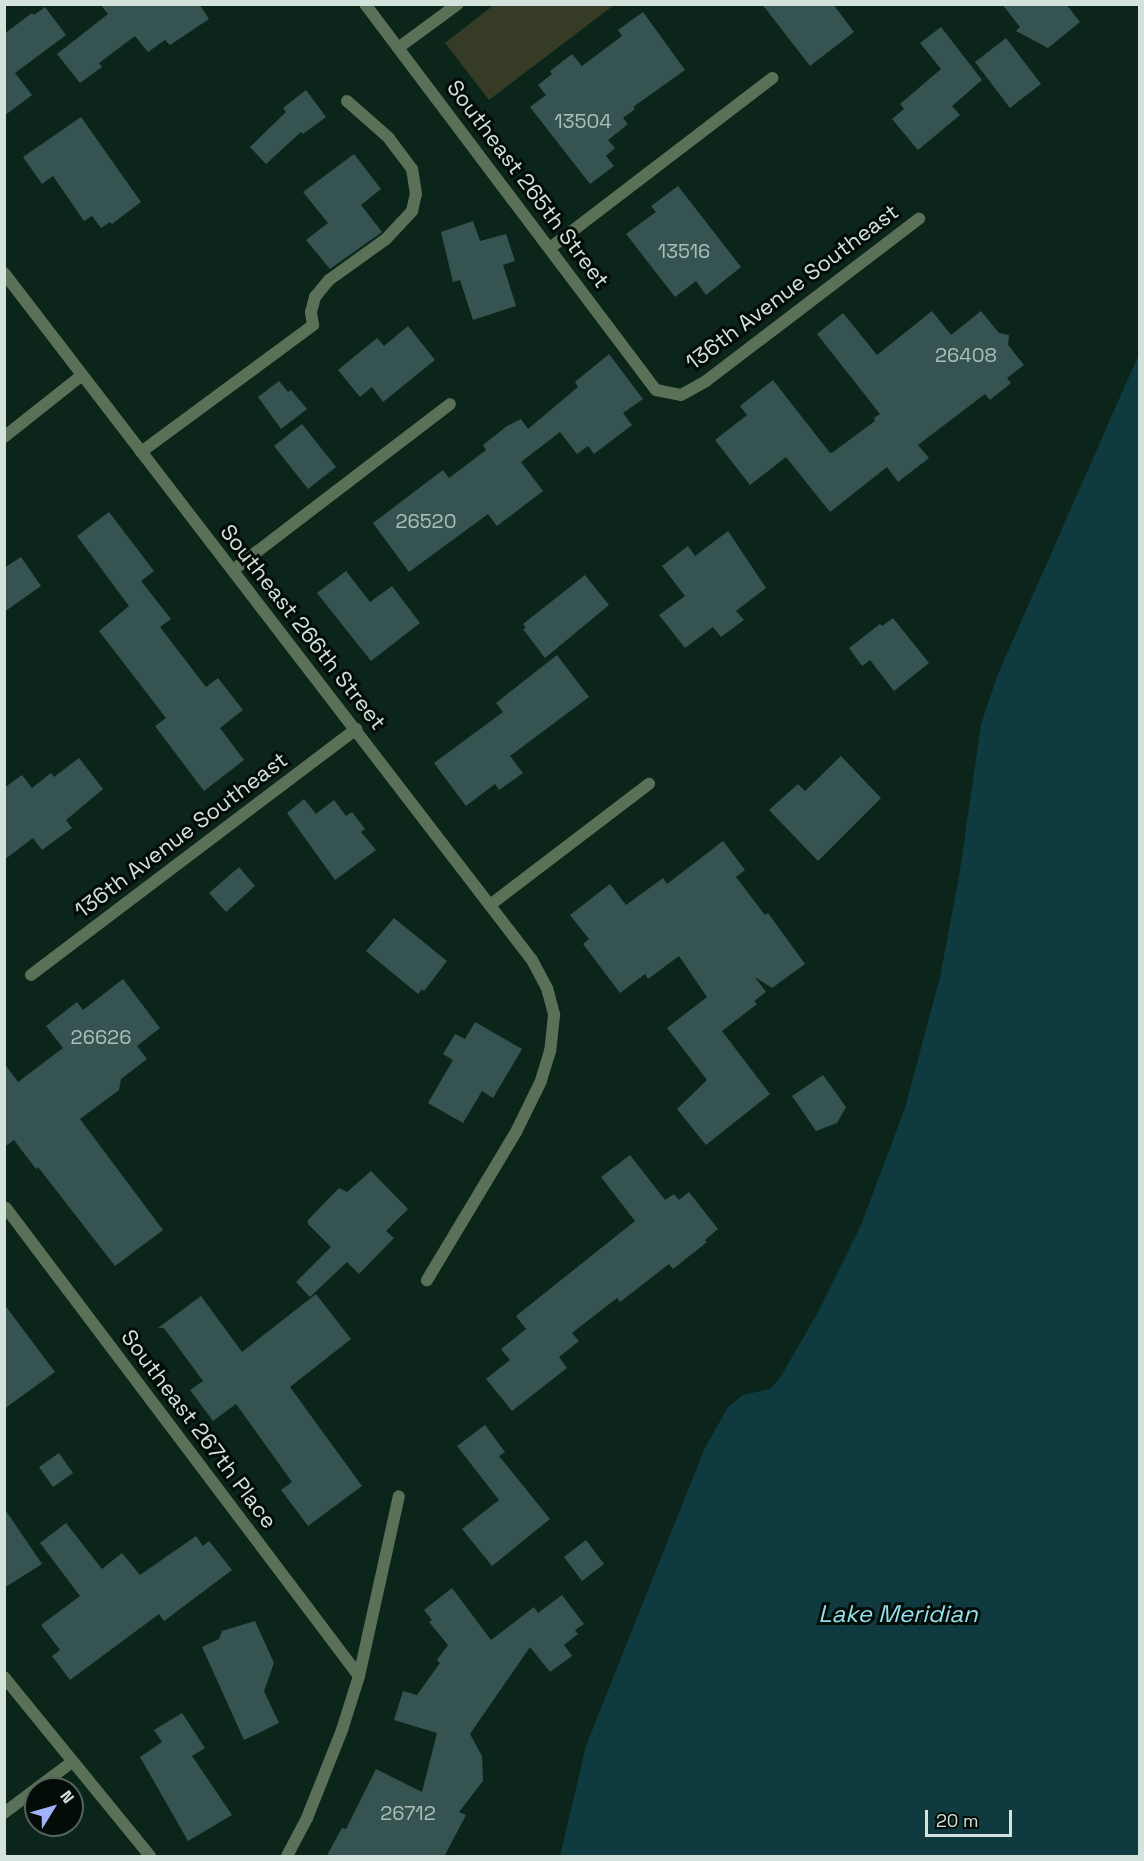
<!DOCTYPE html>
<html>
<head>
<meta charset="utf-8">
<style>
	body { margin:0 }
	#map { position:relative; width:1144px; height:1861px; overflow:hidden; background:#0b251a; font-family:"Space Grotesk",sans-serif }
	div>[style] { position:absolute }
	.green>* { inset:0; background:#363b26 }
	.water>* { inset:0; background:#0f3a40 }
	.building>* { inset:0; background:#355451 }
	.lane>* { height:12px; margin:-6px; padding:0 6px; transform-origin:6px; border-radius:6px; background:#5a7158 }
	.street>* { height:12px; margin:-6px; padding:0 6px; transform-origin:6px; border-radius:6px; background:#5a7158 }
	span { translate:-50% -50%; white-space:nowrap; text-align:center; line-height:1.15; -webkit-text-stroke:6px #030c07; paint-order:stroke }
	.number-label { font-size:20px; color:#acbeb8 }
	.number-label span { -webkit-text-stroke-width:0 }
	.street-label { font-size:22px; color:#d3e2db }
	.water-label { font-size:24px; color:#93dfeb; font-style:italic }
	.frame { position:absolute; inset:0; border:6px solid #d3e2db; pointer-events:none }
	.north { position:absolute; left:24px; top:1777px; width:60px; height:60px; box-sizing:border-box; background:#030c07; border:2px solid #56625c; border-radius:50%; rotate:53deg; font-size:16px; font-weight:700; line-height:24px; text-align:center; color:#d3e2db }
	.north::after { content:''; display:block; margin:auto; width:21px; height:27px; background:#a3b2fd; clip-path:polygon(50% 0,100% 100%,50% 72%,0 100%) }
	.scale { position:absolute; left:925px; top:1810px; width:87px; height:27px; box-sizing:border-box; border:3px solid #d3e2db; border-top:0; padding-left:8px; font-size:18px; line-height:21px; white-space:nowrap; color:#d3e2db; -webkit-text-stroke:4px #030c07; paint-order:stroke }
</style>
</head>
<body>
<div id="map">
	<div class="green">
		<i style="clip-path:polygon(495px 4px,614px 4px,614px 5px,489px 100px,445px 43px)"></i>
	</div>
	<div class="water">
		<i style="clip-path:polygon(1139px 354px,1139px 1856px,560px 1856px,586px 1746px,704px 1450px,728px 1407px,743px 1395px,770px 1389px,780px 1378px,817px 1314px,861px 1225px,905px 1108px,940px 977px,959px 877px,981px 724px,998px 674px)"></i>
	</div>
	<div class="building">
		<i style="clip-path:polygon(100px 4px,199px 4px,209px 19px,170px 45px,165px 40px,148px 52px,135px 36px,99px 63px,102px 67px,80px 83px,57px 54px,108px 14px)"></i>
		<i style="clip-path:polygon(762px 4px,833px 4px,854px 32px,810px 66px)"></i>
		<i style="clip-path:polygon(1002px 4px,1066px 4px,1080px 22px,1048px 48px,1016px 31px,1020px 27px)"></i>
		<i style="clip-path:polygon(45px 7px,66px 35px,15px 73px,32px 95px,4px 116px,4px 34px,32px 13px,34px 15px)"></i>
		<i style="clip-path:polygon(643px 12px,685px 70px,633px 107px,635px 109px,623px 118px,628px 124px,608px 140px,615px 148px,606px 156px,614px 166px,590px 184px,530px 107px,546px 95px,538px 85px,552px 74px,550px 71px,572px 54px,582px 66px,622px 36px,618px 30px)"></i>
		<i style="clip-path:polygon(941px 27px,982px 80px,952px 106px,960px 115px,918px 150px,892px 119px,904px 109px,900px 104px,941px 69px,920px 43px)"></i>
		<i style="clip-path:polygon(1006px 38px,1041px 84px,1010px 108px,975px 62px)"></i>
		<i style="clip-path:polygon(306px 90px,326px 117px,303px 134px,301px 132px,266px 164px,250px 147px,286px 112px,283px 108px)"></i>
		<i style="clip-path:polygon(81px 117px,141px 202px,112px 224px,110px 222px,101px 228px,92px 216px,84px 221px,53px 176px,42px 184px,23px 157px)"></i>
		<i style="clip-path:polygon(354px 154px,381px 189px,361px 205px,382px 232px,330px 269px,306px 240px,328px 223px,303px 192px)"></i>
		<i style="clip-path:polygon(678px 186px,741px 267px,706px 295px,696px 281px,675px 297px,626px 234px,656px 212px,651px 206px)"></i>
		<i style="clip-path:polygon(473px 221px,480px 241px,506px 234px,515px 261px,503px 265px,516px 306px,473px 320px,460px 280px,453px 282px,441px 232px)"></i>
		<i style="clip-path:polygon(932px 311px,951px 335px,981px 311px,999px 333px,1009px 335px,1008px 345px,1024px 365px,1007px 378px,1011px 383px,990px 400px,985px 394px,918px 445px,929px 458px,898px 482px,887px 467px,830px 512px,786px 457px,750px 485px,715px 440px,747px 415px,740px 406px,773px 380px,830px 453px,833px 452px,875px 421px,874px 418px,880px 414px,817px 334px,843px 313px,877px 355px)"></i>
		<i style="clip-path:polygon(408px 326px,435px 360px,383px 402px,372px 387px,360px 397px,338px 370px,377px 338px,384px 346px)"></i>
		<i style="clip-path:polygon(609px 354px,643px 399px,623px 413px,632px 425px,594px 454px,588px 446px,577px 454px,560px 432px,521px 462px,543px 491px,497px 526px,488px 514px,409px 572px,373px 523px,443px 470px,449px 478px,486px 450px,483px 445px,507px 426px,521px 419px,528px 429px,578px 387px,575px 382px)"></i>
		<i style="clip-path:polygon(279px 381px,288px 392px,291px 390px,307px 409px,281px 429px,258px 397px)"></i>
		<i style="clip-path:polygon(302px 424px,336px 467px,308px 489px,274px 446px)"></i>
		<i style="clip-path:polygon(109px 512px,154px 571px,141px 581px,171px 619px,160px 627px,206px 687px,218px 678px,243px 710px,220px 728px,244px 760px,204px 791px,155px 726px,166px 718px,99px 631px,129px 606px,77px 536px)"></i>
		<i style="clip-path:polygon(728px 531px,766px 588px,736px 611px,744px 620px,721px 637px,713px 627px,685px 648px,659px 615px,685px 596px,662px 566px,688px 546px,695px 556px)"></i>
		<i style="clip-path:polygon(21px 557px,41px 586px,4px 612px,4px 568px)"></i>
		<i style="clip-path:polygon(346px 571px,370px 602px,392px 586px,420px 623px,371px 661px,317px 593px)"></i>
		<i style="clip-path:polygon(585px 575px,609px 605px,545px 658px,523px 629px,526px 628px,523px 624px)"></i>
		<i style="clip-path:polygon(893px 618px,929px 663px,894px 691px,870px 660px,862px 666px,849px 648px,880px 624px,882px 626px)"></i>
		<i style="clip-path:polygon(557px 655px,589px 697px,510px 756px,523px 773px,499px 790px,495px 784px,466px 806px,434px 763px,503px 712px,496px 703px)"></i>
		<i style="clip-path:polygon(841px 756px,881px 798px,818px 861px,769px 810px,798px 784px,805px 791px)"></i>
		<i style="clip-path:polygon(79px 758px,103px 789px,66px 820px,72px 828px,42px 850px,33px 838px,4px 860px,4px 788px,22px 775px,32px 788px,51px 773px,54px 777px)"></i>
		<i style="clip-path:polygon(304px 799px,316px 814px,334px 800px,346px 816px,352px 812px,365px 829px,361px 832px,376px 850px,335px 880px,287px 813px)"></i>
		<i style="clip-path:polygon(723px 841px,745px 870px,736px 877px,765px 915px,768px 913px,805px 964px,772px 988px,755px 977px,766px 992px,754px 1001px,757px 1004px,722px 1031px,770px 1094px,706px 1145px,677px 1109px,707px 1080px,667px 1028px,707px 997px,679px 956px,648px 979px,645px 974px,620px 993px,583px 944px,589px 939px,570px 915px,610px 884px,626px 905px,663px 878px,667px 884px)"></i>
		<i style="clip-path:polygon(239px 867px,255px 886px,226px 912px,209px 893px)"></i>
		<i style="clip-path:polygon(394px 918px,447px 961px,424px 991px,422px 989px,418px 994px,366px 951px)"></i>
		<i style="clip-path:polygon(123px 979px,160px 1028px,137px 1046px,147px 1059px,121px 1079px,119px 1090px,80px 1119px,163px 1230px,115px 1266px,38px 1167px,36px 1169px,14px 1140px,4px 1147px,4px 1063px,18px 1082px,63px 1048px,46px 1026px,77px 1002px,83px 1010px)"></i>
		<i style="clip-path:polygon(475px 1022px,522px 1049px,493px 1098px,482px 1091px,463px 1123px,428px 1103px,453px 1060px,443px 1054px,455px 1034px,465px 1039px)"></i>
		<i style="clip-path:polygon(823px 1075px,846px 1107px,837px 1123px,816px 1131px,792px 1096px)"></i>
		<i style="clip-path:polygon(630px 1155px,665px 1200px,674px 1194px,679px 1200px,689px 1192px,718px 1229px,705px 1240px,707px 1242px,673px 1269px,669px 1264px,620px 1302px,617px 1298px,572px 1333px,579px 1341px,559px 1357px,567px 1368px,512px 1411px,486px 1379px,510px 1360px,501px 1349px,526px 1329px,516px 1316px,635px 1221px,601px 1177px)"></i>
		<i style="clip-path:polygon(371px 1171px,408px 1209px,386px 1231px,394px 1238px,359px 1274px,347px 1262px,310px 1297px,296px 1282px,331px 1247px,308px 1224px,308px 1220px,339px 1188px,347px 1192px)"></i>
		<i style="clip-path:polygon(316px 1294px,351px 1339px,290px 1387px,362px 1486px,308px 1526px,281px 1490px,292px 1482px,236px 1404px,213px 1421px,190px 1390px,203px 1381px,164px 1328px,158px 1328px,201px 1296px,242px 1352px)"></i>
		<i style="clip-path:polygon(4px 1304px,55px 1372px,4px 1409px)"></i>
		<i style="clip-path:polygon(485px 1425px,505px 1452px,499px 1456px,550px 1519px,492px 1566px,462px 1529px,499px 1500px,457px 1446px)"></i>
		<i style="clip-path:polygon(59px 1453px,73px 1473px,53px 1487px,39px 1467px)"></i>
		<i style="clip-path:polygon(4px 1508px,42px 1564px,4px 1588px)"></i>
		<i style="clip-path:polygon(66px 1523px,102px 1569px,122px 1553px,140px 1575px,196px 1536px,203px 1546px,209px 1541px,232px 1570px,164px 1621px,159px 1614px,70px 1680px,52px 1656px,60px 1650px,41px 1625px,80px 1596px,40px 1543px)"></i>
		<i style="clip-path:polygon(586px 1540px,604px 1564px,582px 1581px,564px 1557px)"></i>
		<i style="clip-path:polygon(452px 1588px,491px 1640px,534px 1607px,538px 1613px,562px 1595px,584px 1624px,575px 1630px,578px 1634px,564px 1645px,572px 1656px,550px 1672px,530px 1647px,470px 1734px,482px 1756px,483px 1781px,459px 1812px,466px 1815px,444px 1857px,326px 1857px,342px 1828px,346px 1829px,376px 1769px,422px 1792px,437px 1733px,394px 1720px,403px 1691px,417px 1695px,440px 1663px,437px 1660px,448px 1645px,429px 1622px,432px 1620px,424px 1610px)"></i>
		<i style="clip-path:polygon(255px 1621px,274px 1663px,264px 1691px,279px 1723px,244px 1740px,202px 1647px,219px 1639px,222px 1631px)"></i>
		<i style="clip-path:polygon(182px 1713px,205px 1748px,192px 1756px,232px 1815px,188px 1841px,140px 1757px,162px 1742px,154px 1730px)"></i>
	</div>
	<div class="lane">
		<i style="left:550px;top:248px;width:280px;rotate:-37.4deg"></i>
		<i style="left:313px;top:325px;width:13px;rotate:-99deg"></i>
		<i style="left:311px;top:312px;width:16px;rotate:-75deg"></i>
		<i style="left:315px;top:297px;width:22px;rotate:-51deg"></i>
		<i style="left:329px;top:280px;width:70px;rotate:-35.7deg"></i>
		<i style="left:386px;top:239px;width:21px;rotate:-47deg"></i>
		<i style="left:400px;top:224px;width:18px;rotate:-47deg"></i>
		<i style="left:412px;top:211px;width:17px;rotate:-77deg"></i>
		<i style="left:416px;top:194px;width:25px;rotate:-99deg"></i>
		<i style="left:412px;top:169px;width:39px;rotate:-127deg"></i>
		<i style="left:389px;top:138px;width:56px;rotate:-138.6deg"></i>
	</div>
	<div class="street">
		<i style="left:365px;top:4px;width:483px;rotate:53deg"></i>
		<i style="left:656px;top:390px;width:25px;rotate:11deg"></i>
		<i style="left:681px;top:395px;width:29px;rotate:-29deg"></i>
		<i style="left:706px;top:381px;width:268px;rotate:-37.3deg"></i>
		<i style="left:398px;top:48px;width:74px;rotate:-36.3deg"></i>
		<i style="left:4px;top:273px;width:866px;rotate:52.46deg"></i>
		<i style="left:532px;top:960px;width:32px;rotate:62deg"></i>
		<i style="left:547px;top:988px;width:28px;rotate:75deg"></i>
		<i style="left:554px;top:1015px;width:36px;rotate:96deg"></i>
		<i style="left:550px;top:1051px;width:31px;rotate:107deg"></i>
		<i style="left:541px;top:1081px;width:57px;rotate:116.1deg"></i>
		<i style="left:516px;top:1132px;width:173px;rotate:121deg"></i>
		<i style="left:4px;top:437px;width:98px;rotate:-38.4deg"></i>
		<i style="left:141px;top:452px;width:214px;rotate:-36.4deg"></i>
		<i style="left:233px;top:570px;width:273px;rotate:-37.4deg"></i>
		<i style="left:490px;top:905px;width:200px;rotate:-37.3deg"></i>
		<i style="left:31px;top:975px;width:408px;rotate:-37.1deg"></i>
		<i style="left:6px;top:1208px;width:586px;rotate:52.97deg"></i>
		<i style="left:4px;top:1677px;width:231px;rotate:50.8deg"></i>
		<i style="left:4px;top:1813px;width:85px;rotate:-36.9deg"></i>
		<i style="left:287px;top:1856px;width:43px;rotate:-62.2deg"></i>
		<i style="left:307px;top:1818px;width:95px;rotate:-68.3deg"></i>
		<i style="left:342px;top:1730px;width:57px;rotate:-72.5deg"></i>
		<i style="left:359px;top:1676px;width:184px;rotate:-77.5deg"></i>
	</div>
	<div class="number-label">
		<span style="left:583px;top:121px">13504</span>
		<span style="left:684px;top:251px">13516</span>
		<span style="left:966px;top:355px">26408</span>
		<span style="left:426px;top:521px">26520</span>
		<span style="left:101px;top:1037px">26626</span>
		<span style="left:408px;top:1813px">26712</span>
	</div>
	<div class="street-label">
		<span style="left:528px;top:184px;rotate:53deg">Southeast 265th Street</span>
		<span style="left:792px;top:287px;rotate:-37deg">136th Avenue Southeast</span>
		<span style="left:303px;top:627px;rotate:52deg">Southeast 266th Street</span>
		<span style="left:181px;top:835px;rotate:-37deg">136th Avenue Southeast</span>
		<span style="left:199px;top:1429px;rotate:53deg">Southeast 267th Place</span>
	</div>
	<div class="water-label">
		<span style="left:898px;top:1614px">Lake Meridian</span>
	</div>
	<div class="frame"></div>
	<div class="north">N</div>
	<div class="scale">20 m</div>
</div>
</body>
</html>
